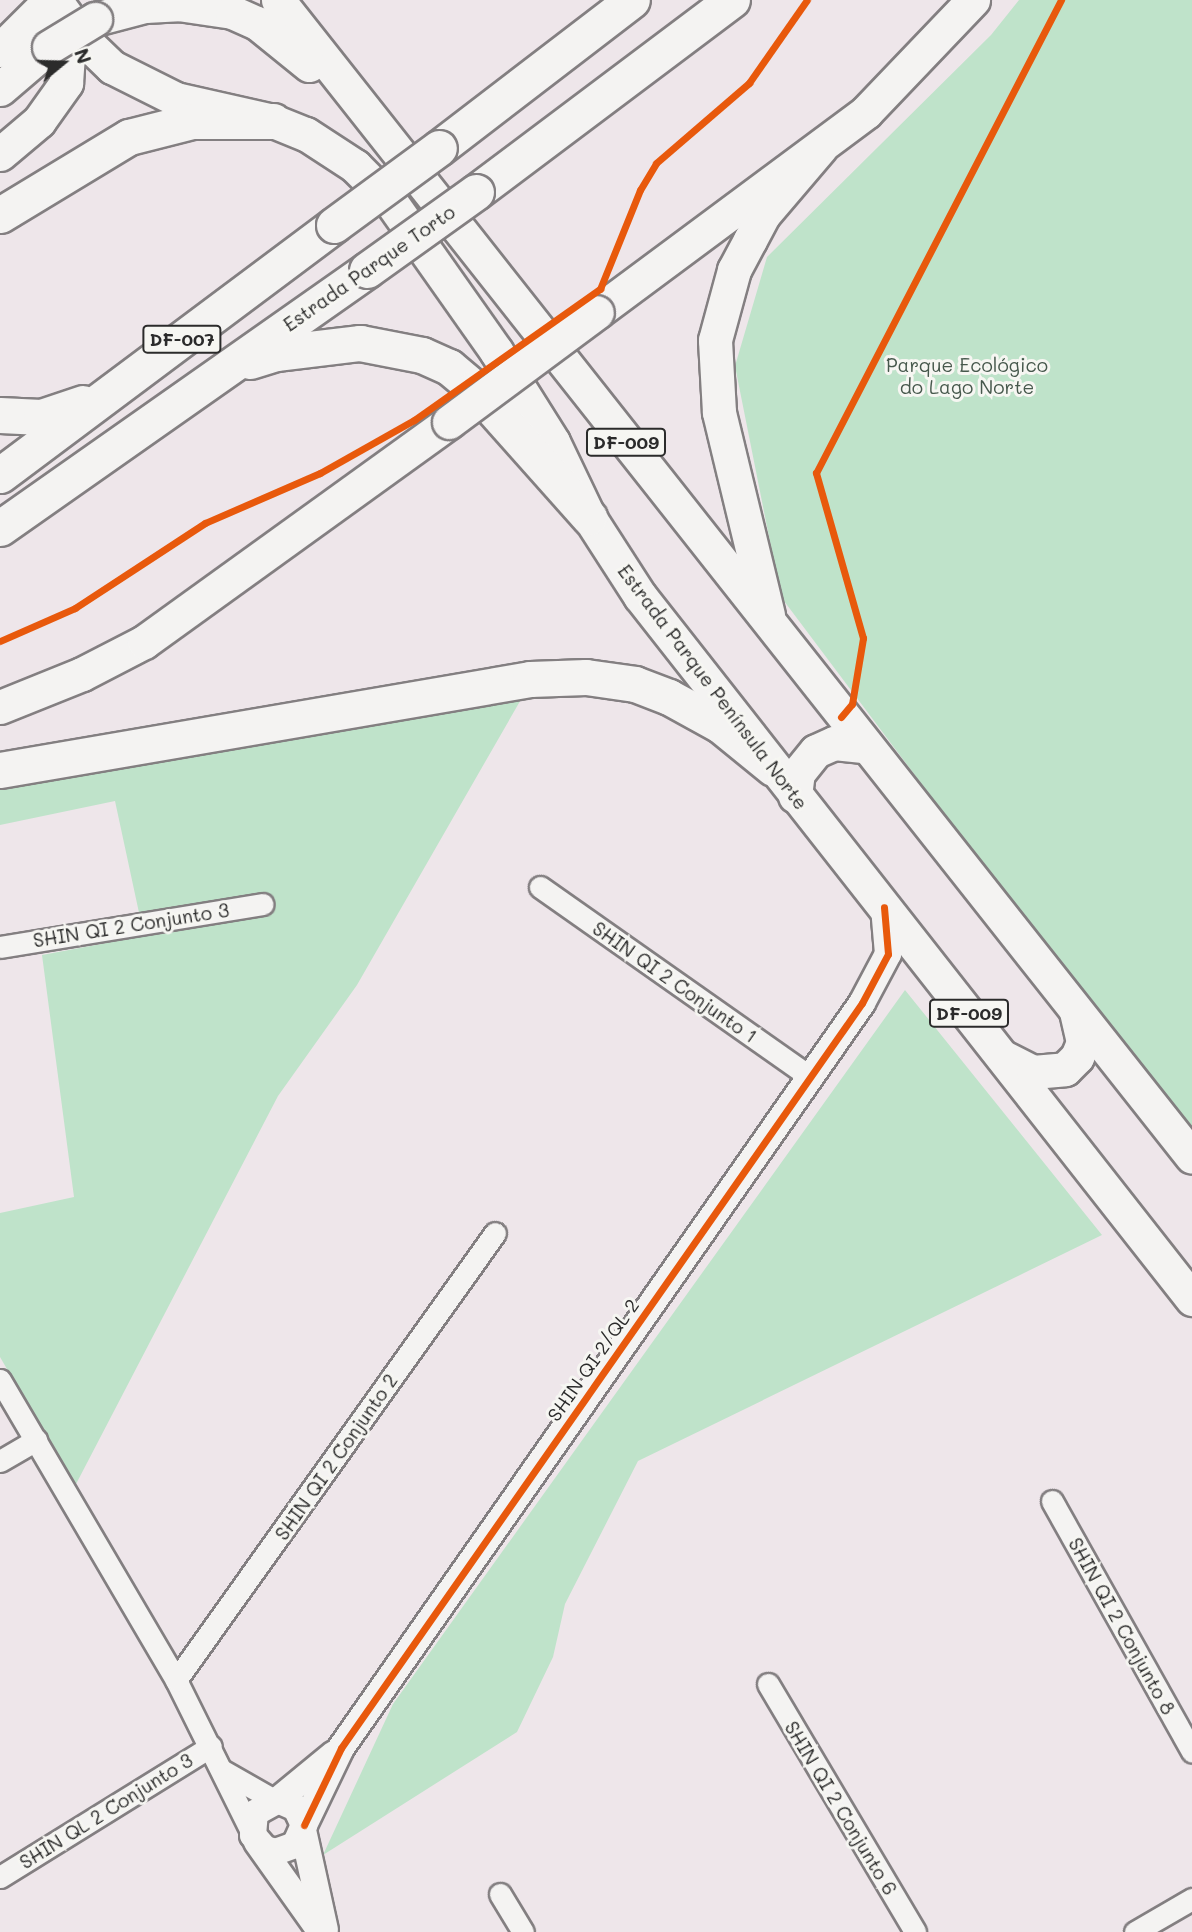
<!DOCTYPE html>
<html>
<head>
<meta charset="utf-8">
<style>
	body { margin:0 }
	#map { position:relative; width:1192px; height:1932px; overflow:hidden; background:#eee6ea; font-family:Mali,sans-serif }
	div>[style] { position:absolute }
	.green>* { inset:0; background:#bfe3ca }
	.roads { filter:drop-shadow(2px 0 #837f81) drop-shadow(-2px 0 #837f81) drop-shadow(0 2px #837f81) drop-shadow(0 -2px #837f81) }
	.minor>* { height:21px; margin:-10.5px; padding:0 10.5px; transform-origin:10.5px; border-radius:10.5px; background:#f4f3f2 }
	.tertiary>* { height:26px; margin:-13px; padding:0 13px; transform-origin:13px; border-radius:13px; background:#f4f3f2 }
	.primary>* { height:33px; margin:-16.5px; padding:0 16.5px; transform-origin:16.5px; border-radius:16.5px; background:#f4f3f2 }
	.trunk>* { height:35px; margin:-17.5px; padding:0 17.5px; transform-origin:17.5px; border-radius:17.5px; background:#f4f3f2 }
	.bridges { filter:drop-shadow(2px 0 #837f81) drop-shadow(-2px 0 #837f81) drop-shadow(0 2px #837f81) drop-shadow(0 -2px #837f81) }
	.primary-bridge>* { height:33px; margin:-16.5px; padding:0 16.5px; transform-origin:16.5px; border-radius:16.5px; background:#f4f3f2 }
	.trunk-bridge>* { height:35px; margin:-17.5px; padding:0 17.5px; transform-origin:17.5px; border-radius:17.5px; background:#f4f3f2 }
	.cycleway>* { height:7px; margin:-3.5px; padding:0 3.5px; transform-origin:3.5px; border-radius:3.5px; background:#e8590c }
	span { translate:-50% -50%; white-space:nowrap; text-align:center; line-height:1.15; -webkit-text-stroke:6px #f6f6f2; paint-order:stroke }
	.shield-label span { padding:2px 5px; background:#f6f6f2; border:2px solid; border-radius:5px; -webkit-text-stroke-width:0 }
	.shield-label { font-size:18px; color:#2b2b2b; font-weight:700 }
	.street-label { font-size:19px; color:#2b2b2b }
	.park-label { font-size:19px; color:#46584c }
	.north { position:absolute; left:28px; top:28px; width:70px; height:70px; -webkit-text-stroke:5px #f6f6f2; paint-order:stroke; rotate:71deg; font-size:19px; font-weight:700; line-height:28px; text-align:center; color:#2b2b2b }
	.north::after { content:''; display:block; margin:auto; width:24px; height:32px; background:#2b2b2b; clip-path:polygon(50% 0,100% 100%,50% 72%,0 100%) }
</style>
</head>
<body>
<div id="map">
	<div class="green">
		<i style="clip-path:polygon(1019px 0,1192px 0,1192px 1144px,781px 597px,735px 366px,767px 257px,991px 35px)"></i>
		<i style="clip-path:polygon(523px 696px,357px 985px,278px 1096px,75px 1486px,0 1357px,0 1213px,74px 1197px,42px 955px,144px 936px,115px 801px,0 825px,0 789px)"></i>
		<i style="clip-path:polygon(905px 990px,1102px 1235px,638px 1461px,565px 1604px,553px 1657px,517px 1732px,323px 1855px,393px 1704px)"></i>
	</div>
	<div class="roads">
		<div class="minor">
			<i style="left:540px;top:887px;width:330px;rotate:35.1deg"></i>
			<i style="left:0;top:947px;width:266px;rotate:-9.3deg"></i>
			<i style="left:0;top:1380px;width:348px;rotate:59.6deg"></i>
			<i style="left:176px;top:1680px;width:173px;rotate:63.6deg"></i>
			<i style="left:0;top:1461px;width:42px;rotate:-30.3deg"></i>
			<i style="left:1052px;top:1501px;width:287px;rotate:60.8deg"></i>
			<i style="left:176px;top:1680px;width:549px;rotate:-54.49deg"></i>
			<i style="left:768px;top:1684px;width:288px;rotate:59.3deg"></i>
			<i style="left:223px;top:1771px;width:59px;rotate:29.6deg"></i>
			<i style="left:0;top:1877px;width:248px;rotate:-31.8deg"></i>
			<i style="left:500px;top:1894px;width:44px;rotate:58.8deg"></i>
			<i style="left:1135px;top:1932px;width:66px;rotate:-30.1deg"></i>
		</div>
		<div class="tertiary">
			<i style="left:278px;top:1800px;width:20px;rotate:24deg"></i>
			<i style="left:296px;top:1808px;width:19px;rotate:65deg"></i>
			<i style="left:304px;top:1825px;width:22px;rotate:114deg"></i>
			<i style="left:295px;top:1845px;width:20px;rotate:160deg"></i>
			<i style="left:276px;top:1852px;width:11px;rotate:-165deg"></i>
			<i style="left:265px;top:1849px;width:18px;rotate:-131deg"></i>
			<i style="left:253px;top:1835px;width:22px;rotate:-85deg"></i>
			<i style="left:255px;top:1813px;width:26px;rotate:-29deg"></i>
			<i style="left:278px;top:1800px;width:72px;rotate:-39.4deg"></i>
			<i style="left:304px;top:1825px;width:85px;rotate:-64.3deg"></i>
			<i style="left:341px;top:1748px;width:909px;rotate:-55.03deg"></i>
			<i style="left:862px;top:1003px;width:55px;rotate:-62deg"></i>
			<i style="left:888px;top:954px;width:47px;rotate:-94.9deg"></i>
			<i style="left:303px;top:1830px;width:102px;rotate:77.6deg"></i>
			<i style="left:257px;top:1842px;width:110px;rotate:54.6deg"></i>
		</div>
		<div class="primary">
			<i style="left:55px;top:0;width:49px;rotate:54.1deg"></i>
			<i style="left:84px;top:40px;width:39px;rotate:44deg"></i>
			<i style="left:112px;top:67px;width:72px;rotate:26.6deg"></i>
			<i style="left:176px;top:99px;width:99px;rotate:12.8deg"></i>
			<i style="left:273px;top:121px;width:35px;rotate:22deg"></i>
			<i style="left:306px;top:134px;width:59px;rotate:33.1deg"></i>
			<i style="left:355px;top:166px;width:51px;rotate:45deg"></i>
			<i style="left:391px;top:202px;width:182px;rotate:54.8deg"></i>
			<i style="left:496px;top:351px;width:107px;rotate:57.9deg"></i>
			<i style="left:553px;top:442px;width:83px;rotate:64.4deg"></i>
			<i style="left:589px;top:517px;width:94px;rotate:57.2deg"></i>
			<i style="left:640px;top:596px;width:894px;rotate:51.86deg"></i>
			<i style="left:278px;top:0;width:1474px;rotate:51.69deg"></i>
			<i style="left:95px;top:19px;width:52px;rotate:-14.6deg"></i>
			<i style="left:145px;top:6px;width:33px;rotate:-3deg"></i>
			<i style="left:178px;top:4px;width:55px;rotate:8.4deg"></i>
			<i style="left:232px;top:12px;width:27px;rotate:24deg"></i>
			<i style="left:257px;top:23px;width:67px;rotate:38.9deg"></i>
			<i style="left:0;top:50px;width:71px;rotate:-45deg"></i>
			<i style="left:0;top:89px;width:65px;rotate:-40.6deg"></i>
			<i style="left:0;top:154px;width:51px;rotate:-40.2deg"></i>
			<i style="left:39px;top:121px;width:47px;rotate:-54.6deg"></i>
			<i style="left:66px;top:83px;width:29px;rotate:-86deg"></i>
			<i style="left:68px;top:54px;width:42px;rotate:-101deg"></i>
			<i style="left:597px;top:312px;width:335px;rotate:-36.6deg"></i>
			<i style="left:866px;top:112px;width:155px;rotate:-46.3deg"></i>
			<i style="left:768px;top:615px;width:209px;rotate:-103.6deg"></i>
			<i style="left:719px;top:412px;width:72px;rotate:-93.2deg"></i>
			<i style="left:715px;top:340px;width:73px;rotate:-74.8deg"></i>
			<i style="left:734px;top:270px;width:34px;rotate:-62deg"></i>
			<i style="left:750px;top:240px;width:30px;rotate:-62deg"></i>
			<i style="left:764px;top:214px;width:88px;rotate:-49.6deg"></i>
			<i style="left:0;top:707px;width:88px;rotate:-21.9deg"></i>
			<i style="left:82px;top:674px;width:70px;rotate:-27.3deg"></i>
			<i style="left:144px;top:642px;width:376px;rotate:-35.8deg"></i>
			<i style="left:795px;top:796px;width:23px;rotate:-83deg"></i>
			<i style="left:798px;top:773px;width:28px;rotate:-51deg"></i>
			<i style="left:816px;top:751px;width:20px;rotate:-24deg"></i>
			<i style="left:834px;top:743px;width:29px;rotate:6deg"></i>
			<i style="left:1005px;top:1058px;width:31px;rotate:27deg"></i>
			<i style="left:1033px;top:1072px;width:32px;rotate:-5deg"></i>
			<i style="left:1065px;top:1069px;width:17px;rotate:-45deg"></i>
			<i style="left:1077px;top:1057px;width:16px;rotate:-68deg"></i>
			<i style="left:1083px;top:1042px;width:31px;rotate:-103deg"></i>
		</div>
		<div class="trunk">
			<i style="left:439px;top:148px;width:243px;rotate:-37.5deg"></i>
			<i style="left:476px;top:192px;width:320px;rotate:-36.9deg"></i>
			<i style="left:0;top:215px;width:151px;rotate:-31.2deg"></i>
			<i style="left:129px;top:137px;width:65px;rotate:-14.3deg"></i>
			<i style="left:192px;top:121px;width:81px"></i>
			<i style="left:250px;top:361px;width:27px;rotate:-17deg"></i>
			<i style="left:276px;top:353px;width:85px;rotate:-6.8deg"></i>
			<i style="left:360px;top:343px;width:63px;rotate:11deg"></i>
			<i style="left:422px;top:355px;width:30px;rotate:24deg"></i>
			<i style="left:449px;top:367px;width:33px;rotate:40deg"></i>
			<i style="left:474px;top:388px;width:173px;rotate:48.3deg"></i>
			<i style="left:0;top:415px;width:41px;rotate:2.8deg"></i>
			<i style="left:41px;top:417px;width:44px;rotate:-18.4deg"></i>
			<i style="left:0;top:475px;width:417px;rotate:-36.8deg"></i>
			<i style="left:0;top:528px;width:449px;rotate:-35.1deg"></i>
			<i style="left:0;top:770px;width:538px;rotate:-9.74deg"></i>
			<i style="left:530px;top:679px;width:56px;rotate:-2deg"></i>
			<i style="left:586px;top:677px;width:49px;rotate:8.1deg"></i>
			<i style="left:635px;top:684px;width:36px;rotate:21deg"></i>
			<i style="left:669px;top:697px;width:58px;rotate:28.8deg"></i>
			<i style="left:720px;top:725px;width:68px;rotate:39.1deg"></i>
		</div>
	</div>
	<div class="bridges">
		<div class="primary-bridge">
			<i style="left:49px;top:47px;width:54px;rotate:-31.3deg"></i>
			<i style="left:449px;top:422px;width:184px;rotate:-36.6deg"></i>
		</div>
		<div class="trunk-bridge">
			<i style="left:334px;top:225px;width:130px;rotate:-36.3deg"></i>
			<i style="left:367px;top:270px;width:134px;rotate:-35.6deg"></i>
		</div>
	</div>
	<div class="cycleway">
		<i style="left:0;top:641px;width:82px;rotate:-23.7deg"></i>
		<i style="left:75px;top:608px;width:155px;rotate:-33.2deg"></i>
		<i style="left:205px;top:523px;width:125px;rotate:-23.5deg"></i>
		<i style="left:320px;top:473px;width:108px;rotate:-29.4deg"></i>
		<i style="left:414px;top:420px;width:228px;rotate:-35.2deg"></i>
		<i style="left:600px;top:289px;width:107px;rotate:-68deg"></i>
		<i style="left:640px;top:190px;width:31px;rotate:-59deg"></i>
		<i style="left:656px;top:163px;width:123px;rotate:-40.7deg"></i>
		<i style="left:749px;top:83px;width:101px;rotate:-55.1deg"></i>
		<i style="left:841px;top:717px;width:17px;rotate:-50deg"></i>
		<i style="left:852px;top:704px;width:67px;rotate:-80.5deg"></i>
		<i style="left:863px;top:638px;width:172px;rotate:-105.9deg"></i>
		<i style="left:816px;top:473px;width:533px;rotate:-62.62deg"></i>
		<i style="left:304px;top:1825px;width:85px;rotate:-64.3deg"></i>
		<i style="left:341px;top:1748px;width:909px;rotate:-55.03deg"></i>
		<i style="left:862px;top:1003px;width:55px;rotate:-62deg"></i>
		<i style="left:888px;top:954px;width:47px;rotate:-94.9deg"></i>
	</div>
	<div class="shield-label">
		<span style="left:182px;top:339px">DF-007</span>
		<span style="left:626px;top:442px">DF-009</span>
		<span style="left:969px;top:1013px">DF-009</span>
	</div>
	<div class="street-label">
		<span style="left:369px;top:268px;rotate:-35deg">Estrada Parque Torto</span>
		<span style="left:713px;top:687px;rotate:53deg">Estrada Parque Península Norte</span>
		<span style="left:131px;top:925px;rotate:-9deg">SHIN QI 2 Conjunto 3</span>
		<span style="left:675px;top:982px;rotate:35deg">SHIN QI 2 Conjunto 1</span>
		<span style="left:593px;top:1360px;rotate:-55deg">SHIN QI 2/QL 2</span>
		<span style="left:336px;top:1457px;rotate:-55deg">SHIN QI 2 Conjunto 2</span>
		<span style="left:1122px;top:1626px;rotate:61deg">SHIN QI 2 Conjunto 8</span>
		<span style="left:841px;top:1808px;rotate:59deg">SHIN QI 2 Conjunto 6</span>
		<span style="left:106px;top:1811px;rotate:-32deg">SHIN QL 2 Conjunto 3</span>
	</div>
	<div class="park-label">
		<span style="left:967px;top:376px">Parque Ecológico<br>do Lago Norte</span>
	</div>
	<div class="north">N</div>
</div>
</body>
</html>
